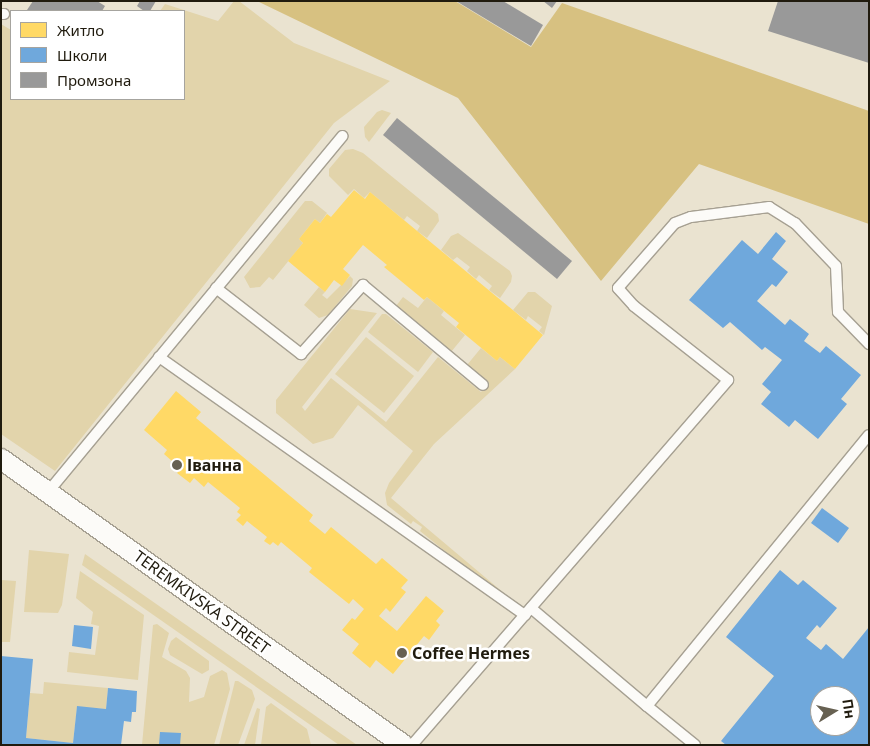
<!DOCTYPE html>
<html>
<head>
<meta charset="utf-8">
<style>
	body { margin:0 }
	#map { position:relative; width:870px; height:746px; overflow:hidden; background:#eae3d0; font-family:"Noto Sans",sans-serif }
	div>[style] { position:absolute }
	.green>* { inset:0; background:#e2d4ab }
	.forest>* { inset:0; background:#d7c181 }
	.homes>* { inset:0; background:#ffd966 }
	.schools>* { inset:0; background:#6fa8dc }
	.industry>* { inset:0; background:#999 }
	.roads { filter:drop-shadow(1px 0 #a6a092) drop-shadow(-1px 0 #a6a092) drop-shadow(0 1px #a6a092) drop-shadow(0 -1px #a6a092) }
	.lane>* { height:10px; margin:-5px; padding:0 5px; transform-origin:5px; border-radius:5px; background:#fcfbf8 }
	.street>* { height:20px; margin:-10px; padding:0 10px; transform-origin:10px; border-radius:10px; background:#fcfbf8 }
	.dots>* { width:14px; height:14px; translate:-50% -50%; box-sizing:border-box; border:2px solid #fff; border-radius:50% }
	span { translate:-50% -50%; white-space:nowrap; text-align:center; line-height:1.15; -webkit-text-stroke:5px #fff; paint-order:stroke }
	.poi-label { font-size:16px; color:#201b0e; font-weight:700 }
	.left { translate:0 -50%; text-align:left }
	.street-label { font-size:16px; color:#201b0e }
	.frame { position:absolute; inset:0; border:2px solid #201b0e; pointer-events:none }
	.legend { position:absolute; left:10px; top:10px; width:175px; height:90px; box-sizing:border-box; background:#fff; border:1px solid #a6a49f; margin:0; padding:6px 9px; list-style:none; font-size:15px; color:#201b0e }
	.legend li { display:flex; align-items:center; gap:10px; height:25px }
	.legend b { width:25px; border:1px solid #a6a49f }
	.north { position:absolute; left:810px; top:686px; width:50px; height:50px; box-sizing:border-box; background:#fff; border:1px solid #a6a49f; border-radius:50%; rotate:81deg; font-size:14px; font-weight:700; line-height:20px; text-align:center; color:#201b0e }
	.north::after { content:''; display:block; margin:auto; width:18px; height:22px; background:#676152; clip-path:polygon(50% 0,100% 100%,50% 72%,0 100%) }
</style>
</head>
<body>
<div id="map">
	<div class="green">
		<i style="clip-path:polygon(234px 1px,239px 1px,294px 43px,390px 81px,334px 123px,55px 471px,1px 434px,1px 24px,11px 30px,11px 99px,184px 99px,184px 11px,160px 11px,165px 4px,218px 21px)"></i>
		<i style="clip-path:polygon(382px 110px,391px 113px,369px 142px,365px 137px,364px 127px,377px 112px)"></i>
		<i style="clip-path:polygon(353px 149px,363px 153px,438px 214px,439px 221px,427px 238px,417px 231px,420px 226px,407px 216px,404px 220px,370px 192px,364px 198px,354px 189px,348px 195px,329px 176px,329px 169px,345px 150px)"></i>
		<i style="clip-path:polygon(305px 201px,312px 201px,327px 213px,320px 223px,315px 219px,299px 239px,303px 243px,273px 280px,269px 277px,260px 287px,250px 288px,244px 277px)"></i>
		<i style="clip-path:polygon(458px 233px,510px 271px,512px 276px,511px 282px,500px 298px,489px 290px,492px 286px,479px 275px,476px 279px,467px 271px,470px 267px,457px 257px,453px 260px,441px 250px,451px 236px)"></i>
		<i style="clip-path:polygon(350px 276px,353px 279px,352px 286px,328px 315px,319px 318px,304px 305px,319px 287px,325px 292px,322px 295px,327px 299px)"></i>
		<i style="clip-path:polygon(528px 292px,535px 292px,552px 306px,544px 335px,539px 331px,542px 327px,528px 316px,526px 320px,513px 310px)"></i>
		<i style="clip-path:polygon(403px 297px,418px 308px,427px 297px,444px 311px,441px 315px,465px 335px,451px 352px,396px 306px)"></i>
		<i style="clip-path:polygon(350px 309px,377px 313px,302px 407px,305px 411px,331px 378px,386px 422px,438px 357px,481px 392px,489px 383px,467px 365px,481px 348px,497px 361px,500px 357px,515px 369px,434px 444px,391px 498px,505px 594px,499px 595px,420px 531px,422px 527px,413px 521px,411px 524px,387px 505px,385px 493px,389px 483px,413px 451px,358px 405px,333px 438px,313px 444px,276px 413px,276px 400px)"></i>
		<i style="clip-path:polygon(382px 314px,386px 314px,433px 352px,418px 372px,368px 332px)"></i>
		<i style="clip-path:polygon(366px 337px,414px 376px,384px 413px,335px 374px)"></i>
		<i style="clip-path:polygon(29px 550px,69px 554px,62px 605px,58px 613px,24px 612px)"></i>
		<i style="clip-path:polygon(85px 554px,357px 745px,339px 745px,82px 565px)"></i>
		<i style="clip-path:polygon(80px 571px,144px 615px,138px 680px,67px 672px,69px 652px,95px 655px,99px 626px,91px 624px,93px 612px,76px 598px)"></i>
		<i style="clip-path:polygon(1px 580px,16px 581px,10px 642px,1px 642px)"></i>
		<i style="clip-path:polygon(157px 624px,169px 633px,162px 657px,186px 671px,190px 678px,189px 702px,204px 697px,210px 676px,222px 670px,227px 673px,230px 689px,214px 745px,142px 745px,153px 625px)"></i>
		<i style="clip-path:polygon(176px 637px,209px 661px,209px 670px,202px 674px,170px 655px,168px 649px,171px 641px)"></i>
		<i style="clip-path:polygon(235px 681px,238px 681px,252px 690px,255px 699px,238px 745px,219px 745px)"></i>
		<i style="clip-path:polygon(44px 682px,108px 688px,106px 709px,77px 707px,73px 743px,26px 738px,30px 693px,43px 694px)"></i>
		<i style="clip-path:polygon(271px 703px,307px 729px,311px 745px,261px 745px,266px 707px)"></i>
		<i style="clip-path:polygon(257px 708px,260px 709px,255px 745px,244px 745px)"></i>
	</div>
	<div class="forest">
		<i style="clip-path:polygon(257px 1px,455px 1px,531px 47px,562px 3px,869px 111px,869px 224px,699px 164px,601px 281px,458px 98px)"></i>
	</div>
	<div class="homes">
		<i style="clip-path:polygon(354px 190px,365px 199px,370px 192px,543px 335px,515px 369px,500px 357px,497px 361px,456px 327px,459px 323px,427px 297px,424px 300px,384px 267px,387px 265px,363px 245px,343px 269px,350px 275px,342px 286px,334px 280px,325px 292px,288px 261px,303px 243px,299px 239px,315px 219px,320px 223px,327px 214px,331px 217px)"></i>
		<i style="clip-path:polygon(176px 391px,201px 412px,196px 418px,313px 515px,309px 521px,325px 534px,331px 527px,376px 564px,382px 558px,408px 580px,401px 588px,406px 592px,390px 612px,386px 608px,379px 616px,397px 631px,426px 596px,444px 611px,436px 621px,440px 625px,429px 640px,424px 636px,393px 674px,376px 660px,370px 668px,352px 653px,359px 644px,342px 630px,352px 618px,355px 620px,364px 609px,353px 599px,349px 604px,309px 572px,312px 568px,281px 542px,278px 546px,273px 542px,270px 545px,264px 541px,267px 537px,247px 521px,243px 526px,236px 520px,241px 515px,237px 512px,240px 508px,208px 482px,204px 487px,194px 478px,190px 483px,177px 473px,181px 469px,164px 454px,167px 450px,144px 430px)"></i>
	</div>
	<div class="schools">
		<i style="clip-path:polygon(776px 232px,786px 241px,772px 259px,788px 272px,776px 287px,772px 284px,757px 301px,785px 325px,790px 319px,809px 334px,804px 341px,820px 353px,826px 346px,861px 375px,841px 399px,847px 404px,818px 439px,795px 420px,789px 427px,761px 404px,771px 392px,762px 384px,782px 360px,765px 347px,762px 350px,730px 322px,723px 328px,689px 300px,742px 240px,758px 254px)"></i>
		<i style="clip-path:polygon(822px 508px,849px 528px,838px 543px,811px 523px)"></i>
		<i style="clip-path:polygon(evenodd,780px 570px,798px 585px,803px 580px,837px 608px,820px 628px,817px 625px,806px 638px,821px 650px,826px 644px,843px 659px,869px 627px,869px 745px,726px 745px,721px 741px,774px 676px,726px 637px,780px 570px,820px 696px,850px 696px,850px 726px,820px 726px,820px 696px)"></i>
		<i style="clip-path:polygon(74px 625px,93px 627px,91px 649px,72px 646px)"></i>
		<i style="clip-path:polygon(1px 656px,33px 659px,26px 738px,73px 743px,77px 706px,106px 709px,108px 688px,137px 691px,136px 712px,132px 712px,131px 722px,124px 721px,121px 745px,1px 745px)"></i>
		<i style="clip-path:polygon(160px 732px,181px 733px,180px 745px,159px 745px)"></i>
	</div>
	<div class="industry">
		<i style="clip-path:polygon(33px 1px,97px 1px,105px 6px,102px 11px,29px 11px,27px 10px)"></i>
		<i style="clip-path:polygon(140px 1px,156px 1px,150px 11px,144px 11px,137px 6px)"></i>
		<i style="clip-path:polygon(456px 1px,503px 1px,543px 25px,531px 46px)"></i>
		<i style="clip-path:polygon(543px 1px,557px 1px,552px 8px)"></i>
		<i style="clip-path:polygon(778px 1px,869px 1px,869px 63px,768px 31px)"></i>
		<i style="clip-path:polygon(397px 118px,572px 261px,557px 279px,383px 135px)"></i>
	</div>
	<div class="roads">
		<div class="lane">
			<i style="left:1px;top:14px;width:3px"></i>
			<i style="left:216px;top:288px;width:108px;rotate:37.8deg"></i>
			<i style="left:301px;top:354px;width:93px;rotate:-48.1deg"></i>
			<i style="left:363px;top:285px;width:156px;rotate:39.8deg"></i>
			<i style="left:159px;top:357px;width:448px;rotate:35.2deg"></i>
			<i style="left:48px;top:492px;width:462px;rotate:-50.4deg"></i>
			<i style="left:531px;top:608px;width:152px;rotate:40.2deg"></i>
			<i style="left:412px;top:745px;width:483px;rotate:-49.1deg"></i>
			<i style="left:728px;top:380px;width:120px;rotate:-141.8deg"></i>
			<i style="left:634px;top:306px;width:24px;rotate:-132deg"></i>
			<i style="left:618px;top:288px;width:86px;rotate:-48.8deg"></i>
			<i style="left:675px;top:223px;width:17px;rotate:-21deg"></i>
			<i style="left:691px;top:217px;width:79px;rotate:-7.3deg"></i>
			<i style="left:769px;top:207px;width:31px;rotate:32deg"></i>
			<i style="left:795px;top:223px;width:59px;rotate:46.4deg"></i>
			<i style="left:836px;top:266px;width:46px;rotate:87.5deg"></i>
			<i style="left:838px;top:312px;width:45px;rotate:45.9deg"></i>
			<i style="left:695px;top:745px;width:62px;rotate:-140.9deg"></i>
			<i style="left:647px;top:706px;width:350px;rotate:-50.7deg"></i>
		</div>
		<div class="street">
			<i style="left:1px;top:459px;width:493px;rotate:35.4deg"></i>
		</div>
	</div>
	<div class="dots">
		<i style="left:177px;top:465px;background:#676152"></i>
		<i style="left:402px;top:653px;background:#676152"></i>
	</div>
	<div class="poi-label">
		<span class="left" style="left:187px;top:465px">Іванна</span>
		<span class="left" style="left:412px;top:653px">Coffee Hermes</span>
	</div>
	<div class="street-label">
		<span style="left:202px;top:602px;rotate:36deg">TEREMKIVSKA STREET</span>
	</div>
	<div class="frame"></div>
	<ul class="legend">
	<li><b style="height:14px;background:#ffd966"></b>Житло</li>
	<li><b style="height:14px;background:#6fa8dc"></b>Школи</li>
	<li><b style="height:14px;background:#999"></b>Промзона</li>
	</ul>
	<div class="north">Пн</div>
</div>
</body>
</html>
